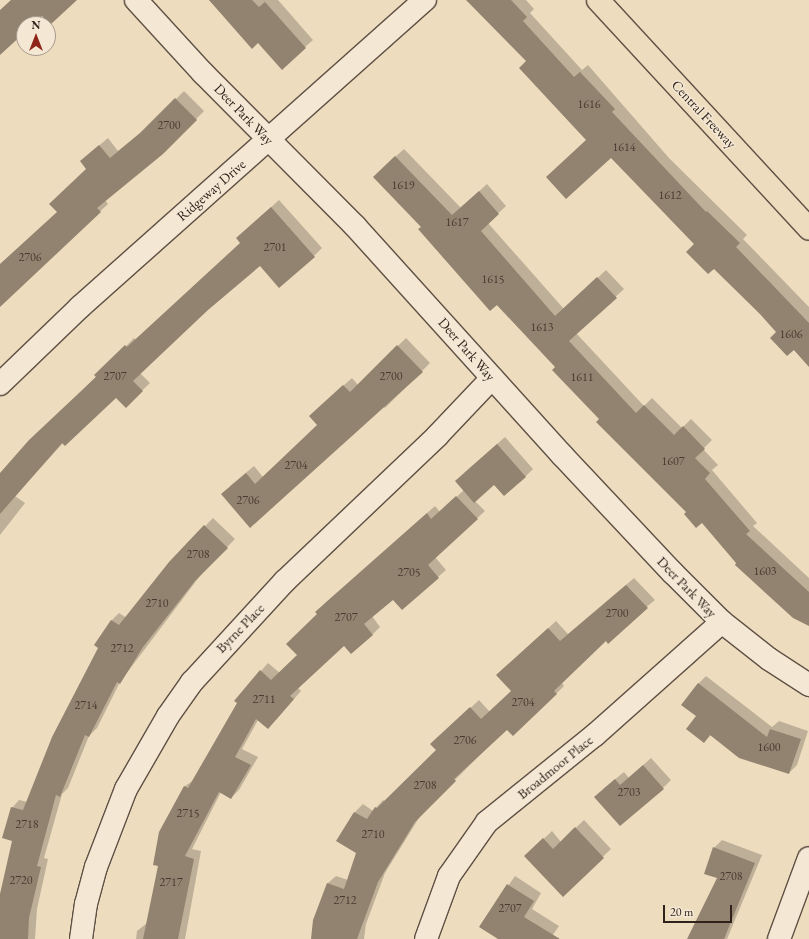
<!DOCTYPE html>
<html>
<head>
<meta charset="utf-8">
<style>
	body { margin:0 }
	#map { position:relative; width:809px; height:939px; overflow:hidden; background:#eedcbe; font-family:"EB Garamond",serif }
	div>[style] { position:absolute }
	.shadow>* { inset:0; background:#0003 }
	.building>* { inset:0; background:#928370 }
	.roads { filter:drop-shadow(1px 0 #5e5044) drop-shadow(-1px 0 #5e5044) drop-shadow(0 1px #5e5044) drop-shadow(0 -1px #5e5044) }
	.minor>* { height:22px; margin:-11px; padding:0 11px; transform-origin:11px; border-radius:11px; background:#f4e8d5 }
	.major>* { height:22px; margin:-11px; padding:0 11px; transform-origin:11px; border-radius:11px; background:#eedcbe }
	span { translate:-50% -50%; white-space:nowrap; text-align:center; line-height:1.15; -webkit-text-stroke:3px #f4e8d5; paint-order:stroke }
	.number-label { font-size:12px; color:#473a30 }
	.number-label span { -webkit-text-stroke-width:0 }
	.street-label { font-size:14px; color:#2e221b }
	.north { position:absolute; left:16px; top:16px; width:40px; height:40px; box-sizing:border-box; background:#f4e8d5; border:1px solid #a5998b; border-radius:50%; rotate:0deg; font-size:11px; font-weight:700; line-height:16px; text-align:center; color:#2e221b }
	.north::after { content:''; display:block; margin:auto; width:14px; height:18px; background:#8f2418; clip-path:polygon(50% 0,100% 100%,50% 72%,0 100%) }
	.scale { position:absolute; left:663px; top:905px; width:69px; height:18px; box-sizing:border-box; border:2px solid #2e221b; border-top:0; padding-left:5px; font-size:12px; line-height:14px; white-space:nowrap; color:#2e221b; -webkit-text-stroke:3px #f4e8d5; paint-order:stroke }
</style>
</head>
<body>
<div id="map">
	<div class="shadow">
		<i style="clip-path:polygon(209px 0,278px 0,313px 40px,305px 47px,258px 42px,252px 47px)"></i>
		<i style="clip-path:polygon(470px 0,526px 0,534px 9px,530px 13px,582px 70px,588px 65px,669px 158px,747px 235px,743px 239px,809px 307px,809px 366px,611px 156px,587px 140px,527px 61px)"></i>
		<i style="clip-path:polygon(184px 91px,204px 111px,162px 154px,105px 200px,108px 204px,0 306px,0 265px,58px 212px,87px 169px,81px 161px,108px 138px,118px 151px,149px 126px)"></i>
		<i style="clip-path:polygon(404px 149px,461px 208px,487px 184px,506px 206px,488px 223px,564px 309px,606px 270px,624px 289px,576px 333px,644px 406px,652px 398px,682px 428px,691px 419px,712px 440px,703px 449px,718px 465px,712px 470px,757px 523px,753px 526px,809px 578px,809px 625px,738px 563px,702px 522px,688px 512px,600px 419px,556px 367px,422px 227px,382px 169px)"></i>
		<i style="clip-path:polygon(279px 200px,322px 248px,314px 256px,260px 265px,207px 309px,140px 373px,150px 383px,126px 406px,117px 396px,63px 443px,15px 496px,25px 503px,0 535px,0 474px,134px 338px,136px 340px,241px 243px,245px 231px)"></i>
		<i style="clip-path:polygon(406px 338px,430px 363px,385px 408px,383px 406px,250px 527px,230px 486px,254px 466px,263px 477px,318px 425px,318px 408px,352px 378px,358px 385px)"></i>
		<i style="clip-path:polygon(505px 437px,533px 469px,525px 477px,494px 484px,475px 501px,485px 511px,435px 557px,446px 570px,438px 577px,393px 599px,372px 616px,380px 627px,373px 634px,351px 652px,344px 644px,298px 688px,301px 691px,276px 720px,258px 720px,242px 749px,258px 757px,239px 790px,231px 798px,221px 792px,192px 849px,201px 851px,185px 939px,136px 939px,137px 931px,147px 923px,185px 786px,194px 780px,261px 671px,268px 663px,280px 673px,298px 655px,324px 604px,435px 506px,440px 512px,464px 490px,464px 473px)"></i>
		<i style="clip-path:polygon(213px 518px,235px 539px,203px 572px,120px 682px,97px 728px,89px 736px,68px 788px,62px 794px,44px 858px,48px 859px,37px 909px,35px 939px,0 939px,0 899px,13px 840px,12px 808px,19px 800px,28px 802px,111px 621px,119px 613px,127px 618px,170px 562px)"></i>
		<i style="clip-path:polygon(634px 578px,655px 600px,606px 640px,562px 683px,564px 686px,556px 694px,507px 728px,422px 813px,385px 873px,366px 924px,364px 939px,312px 939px,328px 883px,336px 876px,348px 880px,357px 853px,338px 841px,355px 812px,363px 804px,373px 811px,383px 800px,385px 801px,437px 750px,440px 737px,479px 700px,490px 712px,512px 691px,505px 668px,556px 621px,568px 634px)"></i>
		<i style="clip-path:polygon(706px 676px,772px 727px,779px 721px,808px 731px,797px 765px,789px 773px,711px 735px,704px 742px,697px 716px,698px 684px)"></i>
		<i style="clip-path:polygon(651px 758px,671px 780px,663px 788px,603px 789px,624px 772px,629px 778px)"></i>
		<i style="clip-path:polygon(584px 820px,611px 849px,563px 895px,534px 848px,552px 831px,561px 842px)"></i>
		<i style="clip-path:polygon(722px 840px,762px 855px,727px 939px,688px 939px,718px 878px,714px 848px)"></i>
		<i style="clip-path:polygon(515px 876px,541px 893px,532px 909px,559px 926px,550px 939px,500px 939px,480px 926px)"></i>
	</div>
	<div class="building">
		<i style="clip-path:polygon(11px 0,77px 0,50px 25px,42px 16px,33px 24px,24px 24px,24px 33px,0 55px,0 10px)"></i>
		<i style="clip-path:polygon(209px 0,252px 0,259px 7px,265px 2px,306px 48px,282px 70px,258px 43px,252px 49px)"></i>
		<i style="clip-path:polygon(466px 0,511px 0,527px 17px,523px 21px,574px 77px,580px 72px,615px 109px,612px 112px,706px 212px,707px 211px,740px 243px,736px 247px,809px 323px,809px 367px,794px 350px,787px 356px,770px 338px,776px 332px,761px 315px,714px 269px,708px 274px,686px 252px,694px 244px,611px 158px,566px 199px,546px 177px,586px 140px,519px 68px,526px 61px)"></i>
		<i style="clip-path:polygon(175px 98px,197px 120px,163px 154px,97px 208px,101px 212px,0 307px,0 264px,57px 212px,49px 204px,86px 169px,80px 161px,99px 145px,110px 158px,140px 133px)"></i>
		<i style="clip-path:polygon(395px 156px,452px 215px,479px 191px,499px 214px,481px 231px,555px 316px,597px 277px,617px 298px,569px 341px,636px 413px,644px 405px,674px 435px,683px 426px,705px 449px,695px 458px,710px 473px,705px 479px,750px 531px,746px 534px,809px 592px,809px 626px,793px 618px,735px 565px,736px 563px,702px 523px,696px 528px,684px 514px,686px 512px,596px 422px,599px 419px,552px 370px,555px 367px,497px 305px,490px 311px,418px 229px,421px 227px,373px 177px)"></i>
		<i style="clip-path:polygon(271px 207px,315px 257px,279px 288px,260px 266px,208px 310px,133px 381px,143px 391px,126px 408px,116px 398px,65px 446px,62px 443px,0 514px,0 473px,29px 440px,96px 377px,94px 375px,125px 345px,127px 347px,240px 243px,236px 238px)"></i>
		<i style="clip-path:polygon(397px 345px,423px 372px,250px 528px,221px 494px,246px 473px,255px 484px,317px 425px,309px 416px,343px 385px,350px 392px)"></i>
		<i style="clip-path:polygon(497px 444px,526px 477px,504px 496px,494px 485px,474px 503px,455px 481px)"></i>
		<i style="clip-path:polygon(456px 496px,478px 519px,428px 565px,439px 578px,402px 610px,393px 600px,364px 624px,373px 635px,351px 654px,344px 646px,290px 696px,294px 699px,268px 729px,256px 719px,235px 757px,251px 765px,231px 799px,219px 792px,185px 856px,194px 859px,178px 939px,143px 939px,158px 866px,153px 865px,159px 832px,184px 786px,188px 788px,237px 703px,234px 701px,260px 670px,271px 680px,297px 655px,286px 644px,317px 614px,315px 612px,427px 513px,431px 519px)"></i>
		<i style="clip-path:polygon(204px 525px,228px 548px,195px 581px,143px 647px,120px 684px,117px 682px,89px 737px,85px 735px,60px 797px,56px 795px,37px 866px,41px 867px,29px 918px,28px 939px,0 939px,0 894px,12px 841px,2px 838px,11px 807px,23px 810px,52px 737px,98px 648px,94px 645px,111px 620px,119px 625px,169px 562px)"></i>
		<i style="clip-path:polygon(626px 585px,648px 608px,608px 644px,606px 641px,554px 691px,557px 694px,513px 736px,507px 730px,454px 779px,456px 781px,415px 822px,378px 882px,357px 939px,311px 939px,313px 920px,327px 883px,344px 889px,356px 853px,336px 841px,354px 812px,367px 819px,375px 807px,377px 808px,436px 750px,430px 744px,470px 707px,481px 719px,511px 691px,496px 675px,548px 628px,560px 641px)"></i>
		<i style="clip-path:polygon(698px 683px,767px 737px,770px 729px,801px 739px,789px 774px,739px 758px,710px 735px,704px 743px,686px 729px,696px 716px,681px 705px)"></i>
		<i style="clip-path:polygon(643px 765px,664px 789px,620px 826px,594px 797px,615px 779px,620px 785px)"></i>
		<i style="clip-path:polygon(575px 827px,604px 858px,563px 897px,524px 856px,543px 838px,553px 849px)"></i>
		<i style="clip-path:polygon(713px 847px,755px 863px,724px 939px,687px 939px,717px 878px,704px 874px)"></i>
		<i style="clip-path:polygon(507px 884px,534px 901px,524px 917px,560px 939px,498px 939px,479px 927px)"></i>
	</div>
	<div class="roads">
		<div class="minor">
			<i style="left:136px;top:0;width:99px;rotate:47.5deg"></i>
			<i style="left:203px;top:73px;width:216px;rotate:45.2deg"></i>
			<i style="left:355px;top:226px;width:309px;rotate:47.9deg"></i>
			<i style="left:562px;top:455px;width:161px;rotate:46.8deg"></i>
			<i style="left:672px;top:572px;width:71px;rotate:45deg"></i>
			<i style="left:722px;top:622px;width:60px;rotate:38.2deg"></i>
			<i style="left:769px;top:659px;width:48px;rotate:33deg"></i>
			<i style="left:0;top:384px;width:111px;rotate:-43.9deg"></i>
			<i style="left:80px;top:307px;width:462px;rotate:-41.7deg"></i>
			<i style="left:81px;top:939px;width:35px;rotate:-82deg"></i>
			<i style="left:86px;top:904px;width:38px;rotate:-75deg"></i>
			<i style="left:96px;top:867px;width:84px;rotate:-69deg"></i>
			<i style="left:126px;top:789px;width:84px;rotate:-60.1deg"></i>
			<i style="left:168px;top:716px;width:42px;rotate:-54.8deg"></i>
			<i style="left:192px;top:682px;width:137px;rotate:-47.4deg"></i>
			<i style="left:285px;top:581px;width:210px;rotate:-43.6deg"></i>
			<i style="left:437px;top:436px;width:80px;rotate:-46.5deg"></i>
			<i style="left:426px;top:939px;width:67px;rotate:-69.9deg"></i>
			<i style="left:449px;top:876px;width:66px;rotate:-54.9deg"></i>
			<i style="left:487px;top:822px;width:139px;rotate:-38.9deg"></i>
			<i style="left:595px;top:735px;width:170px;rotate:-41.7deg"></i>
			<i style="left:779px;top:939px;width:86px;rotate:-69.7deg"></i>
		</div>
		<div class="major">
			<i style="left:598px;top:0;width:311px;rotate:47.3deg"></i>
		</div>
	</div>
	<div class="number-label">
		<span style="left:589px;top:105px">1616</span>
		<span style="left:169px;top:126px">2700</span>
		<span style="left:624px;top:148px">1614</span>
		<span style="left:403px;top:186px">1619</span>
		<span style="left:670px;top:196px">1612</span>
		<span style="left:457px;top:223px">1617</span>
		<span style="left:275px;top:248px">2701</span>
		<span style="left:30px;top:258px">2706</span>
		<span style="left:493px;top:280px">1615</span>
		<span style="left:542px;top:328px">1613</span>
		<span style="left:791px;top:335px">1606</span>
		<span style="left:115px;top:377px">2707</span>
		<span style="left:391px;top:377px">2700</span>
		<span style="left:582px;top:378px">1611</span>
		<span style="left:673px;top:462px">1607</span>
		<span style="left:296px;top:466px">2704</span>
		<span style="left:248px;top:501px">2706</span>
		<span style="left:198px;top:555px">2708</span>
		<span style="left:765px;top:572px">1603</span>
		<span style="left:409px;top:573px">2705</span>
		<span style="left:157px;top:604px">2710</span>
		<span style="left:617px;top:614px">2700</span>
		<span style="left:346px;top:618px">2707</span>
		<span style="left:122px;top:649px">2712</span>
		<span style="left:264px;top:700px">2711</span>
		<span style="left:523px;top:703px">2704</span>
		<span style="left:86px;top:706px">2714</span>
		<span style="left:465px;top:741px">2706</span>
		<span style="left:769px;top:748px">1600</span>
		<span style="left:425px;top:786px">2708</span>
		<span style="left:629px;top:793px">2703</span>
		<span style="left:188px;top:814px">2715</span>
		<span style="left:27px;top:825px">2718</span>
		<span style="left:373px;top:835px">2710</span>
		<span style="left:731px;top:877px">2708</span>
		<span style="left:21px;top:881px">2720</span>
		<span style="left:171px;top:883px">2717</span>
		<span style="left:345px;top:901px">2712</span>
		<span style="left:510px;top:909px">2707</span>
	</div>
	<div class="street-label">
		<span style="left:244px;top:114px;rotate:46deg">Deer Park Way</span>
		<span style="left:704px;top:114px;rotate:47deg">Central Freeway</span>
		<span style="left:211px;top:190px;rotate:-41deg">Ridgeway Drive</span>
		<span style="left:467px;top:349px;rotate:49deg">Deer Park Way</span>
		<span style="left:687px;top:587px;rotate:46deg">Deer Park Way</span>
		<span style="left:240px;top:628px;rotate:-46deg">Byrne Place</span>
		<span style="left:555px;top:767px;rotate:-39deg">Broadmoor Place</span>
	</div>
	<div class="north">N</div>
	<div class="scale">20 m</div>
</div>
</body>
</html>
